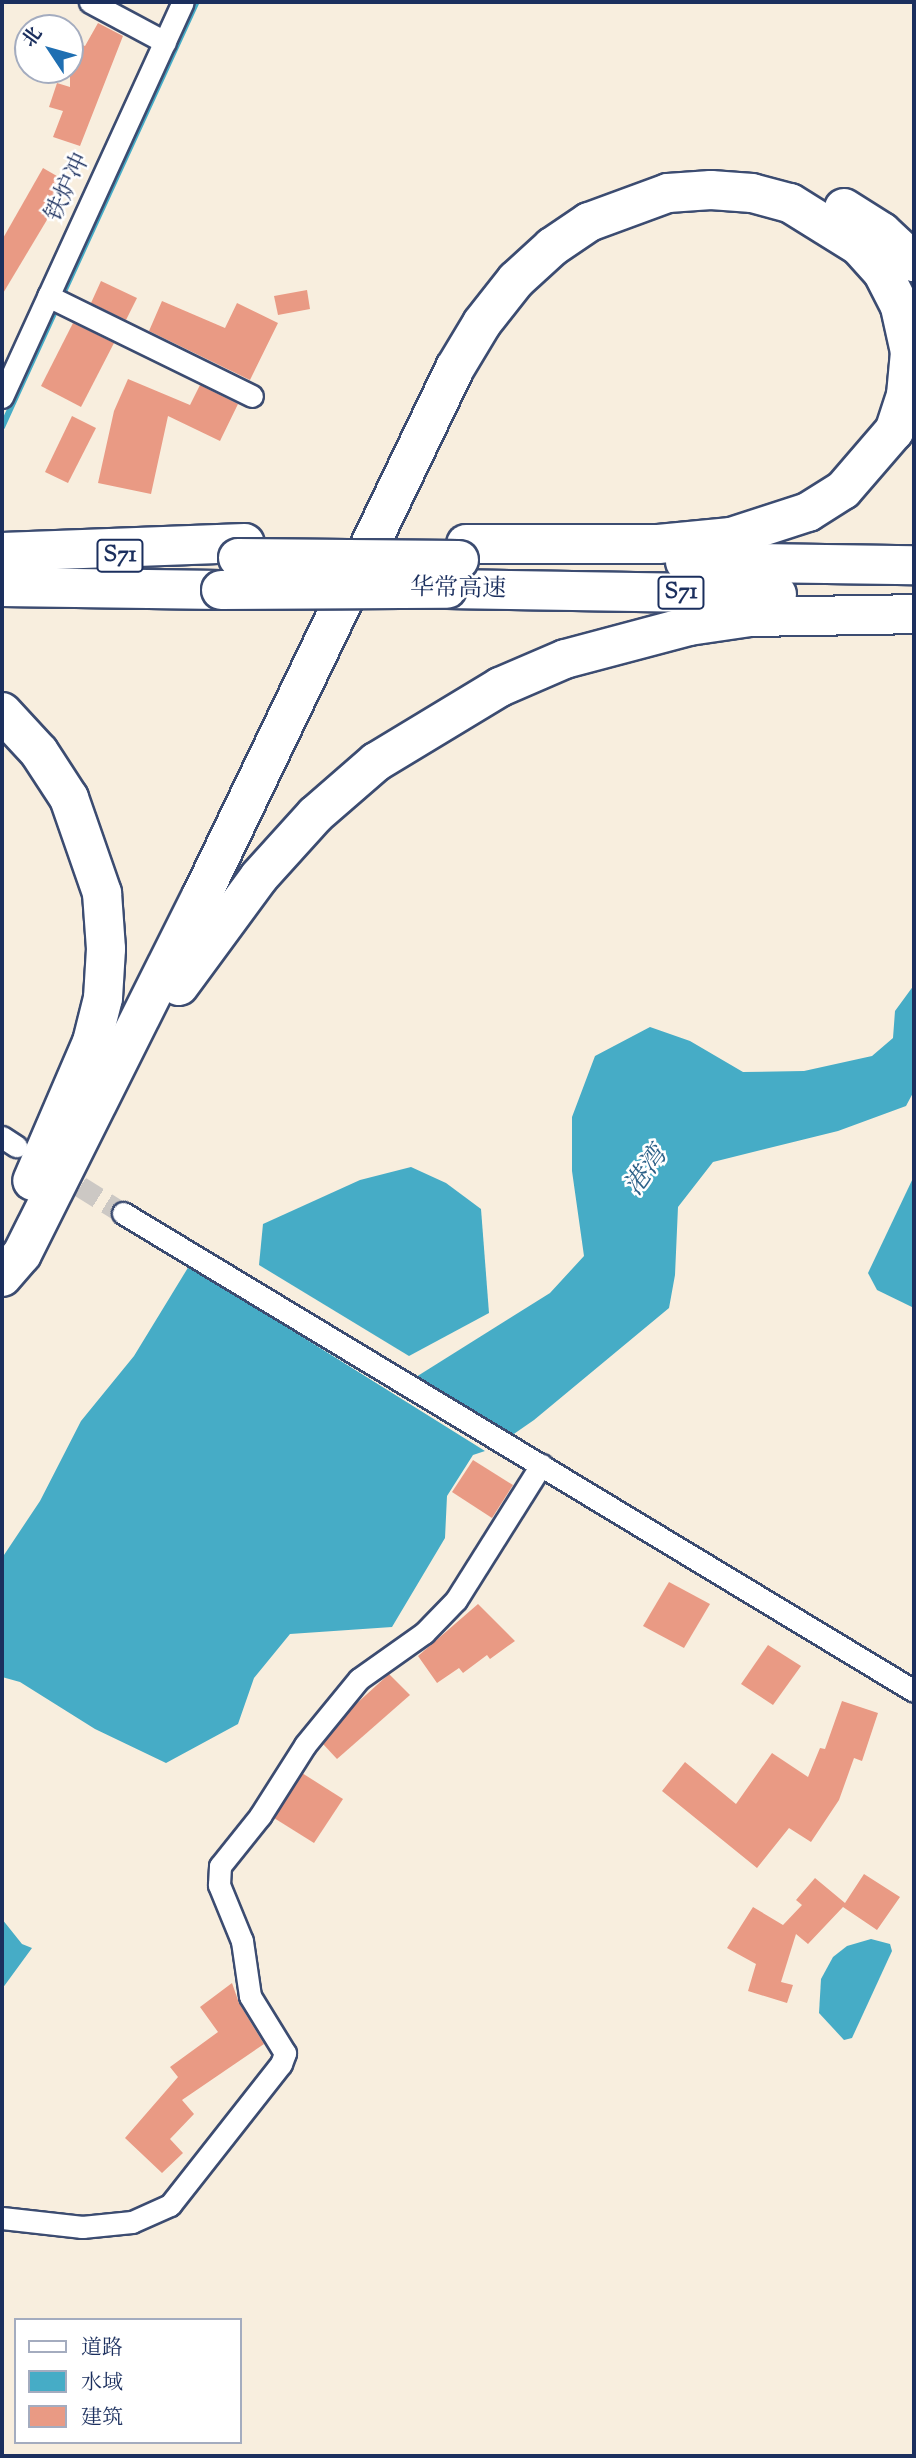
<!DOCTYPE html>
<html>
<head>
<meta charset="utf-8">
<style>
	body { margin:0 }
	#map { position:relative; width:916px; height:2458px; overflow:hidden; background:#f8eede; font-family:"Sorts Mill Goudy","Noto Serif SC",serif }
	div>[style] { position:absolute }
	.water>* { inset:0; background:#46acc6 }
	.stream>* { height:6px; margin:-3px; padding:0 3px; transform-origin:3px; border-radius:3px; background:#46acc6 }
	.building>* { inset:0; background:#e99a84 }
	.street-tunnel>* { height:21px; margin-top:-10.5px; transform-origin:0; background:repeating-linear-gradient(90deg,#ccc8c4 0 21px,transparent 0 31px) }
	.roads { filter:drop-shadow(2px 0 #3c4c71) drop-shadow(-2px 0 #3c4c71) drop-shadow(0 2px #3c4c71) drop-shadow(0 -2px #3c4c71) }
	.street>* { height:21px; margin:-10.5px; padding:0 10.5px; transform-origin:10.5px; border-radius:10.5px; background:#fff }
	.highway>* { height:38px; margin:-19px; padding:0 19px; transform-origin:19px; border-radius:19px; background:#fff }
	.bridges { filter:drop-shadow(2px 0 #3c4c71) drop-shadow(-2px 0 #3c4c71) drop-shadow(0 2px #3c4c71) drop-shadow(0 -2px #3c4c71) }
	.highway-bridge>* { height:38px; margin:-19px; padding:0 19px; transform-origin:19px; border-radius:19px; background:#fff }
	span { translate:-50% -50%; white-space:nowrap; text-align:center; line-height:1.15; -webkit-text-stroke:5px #fff; paint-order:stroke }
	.shield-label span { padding:2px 5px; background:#fff; border:2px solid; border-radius:5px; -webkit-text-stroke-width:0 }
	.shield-label { font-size:23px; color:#1b2f5e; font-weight:700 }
	.street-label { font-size:24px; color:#1b2f5e }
	.water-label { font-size:26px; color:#2c6188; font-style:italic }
	.frame { position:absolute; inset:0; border:4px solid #1b2f5e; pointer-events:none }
	.legend { position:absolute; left:14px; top:2318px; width:228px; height:126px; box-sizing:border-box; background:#fff; border:2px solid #a4acbf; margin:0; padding:9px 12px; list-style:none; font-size:21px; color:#1b2f5e }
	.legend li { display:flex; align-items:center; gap:14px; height:35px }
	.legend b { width:35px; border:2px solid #a4acbf }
	.north { position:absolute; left:14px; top:14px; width:70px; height:70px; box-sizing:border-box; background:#fff; border:2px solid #a4acbf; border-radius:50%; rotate:306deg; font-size:19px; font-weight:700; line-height:28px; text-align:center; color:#1b2f5e }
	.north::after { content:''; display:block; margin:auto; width:24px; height:32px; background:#1f6fb2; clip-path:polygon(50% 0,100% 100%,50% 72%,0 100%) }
</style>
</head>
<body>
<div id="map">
	<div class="water">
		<i style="clip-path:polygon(914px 985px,914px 1091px,906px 1106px,838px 1131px,713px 1162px,678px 1207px,675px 1275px,669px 1308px,534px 1420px,505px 1440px,408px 1382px,550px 1293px,584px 1256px,572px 1171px,572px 1117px,595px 1056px,650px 1027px,690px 1041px,743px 1072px,804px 1071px,872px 1056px,893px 1038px,895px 1011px)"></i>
		<i style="clip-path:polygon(411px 1167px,446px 1183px,481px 1209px,489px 1313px,409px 1356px,259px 1265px,263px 1224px,360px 1180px)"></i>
		<i style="clip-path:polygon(914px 1176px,914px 1308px,877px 1290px,868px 1273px)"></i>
		<i style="clip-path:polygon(189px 1266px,485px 1451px,473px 1455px,447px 1496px,445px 1538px,392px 1627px,290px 1634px,254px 1678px,238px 1724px,166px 1763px,95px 1729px,20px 1682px,2px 1677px,2px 1558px,40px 1501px,81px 1421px,134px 1356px)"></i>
		<i style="clip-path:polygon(2px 1919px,22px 1944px,32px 1948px,2px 1989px)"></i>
		<i style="clip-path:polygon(871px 1939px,890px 1944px,892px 1951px,852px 2038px,844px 2040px,819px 2013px,821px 1979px,833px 1957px,847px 1946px)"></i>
	</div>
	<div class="stream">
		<i style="left:2px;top:427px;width:468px;rotate:-65.4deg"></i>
	</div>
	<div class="building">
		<i style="clip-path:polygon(98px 23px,123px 36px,80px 146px,53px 137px,63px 111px,49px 107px,57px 83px,70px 87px,70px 57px,78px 43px,85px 46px)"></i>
		<i style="clip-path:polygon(43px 168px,69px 183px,2px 295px,2px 240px)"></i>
		<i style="clip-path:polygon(101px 281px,137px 298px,126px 320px,91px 303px)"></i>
		<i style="clip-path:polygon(307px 290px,310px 309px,278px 315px,274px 296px)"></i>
		<i style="clip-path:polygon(162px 301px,225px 328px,237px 303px,278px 323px,250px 380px,149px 331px)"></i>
		<i style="clip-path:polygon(73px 323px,114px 343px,81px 407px,41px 386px)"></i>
		<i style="clip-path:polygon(128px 379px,190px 405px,200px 385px,238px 404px,220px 441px,168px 416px,151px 494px,98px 483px,114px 411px)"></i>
		<i style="clip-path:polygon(72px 416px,96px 428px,68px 483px,45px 472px)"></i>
		<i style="clip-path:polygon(473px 1460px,513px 1485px,492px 1518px,452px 1492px)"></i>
		<i style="clip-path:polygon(669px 1582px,710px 1604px,684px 1648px,643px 1626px)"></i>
		<i style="clip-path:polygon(478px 1604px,515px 1641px,490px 1659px,487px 1655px,463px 1673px,459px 1668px,437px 1683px,418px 1656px)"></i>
		<i style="clip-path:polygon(768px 1645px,801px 1666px,773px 1705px,741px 1684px)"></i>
		<i style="clip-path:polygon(389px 1674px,410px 1695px,337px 1759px,323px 1744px,355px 1705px)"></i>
		<i style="clip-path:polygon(842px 1701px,878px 1713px,862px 1761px,854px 1758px,839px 1800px,811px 1842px,789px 1828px,757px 1868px,662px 1791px,685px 1762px,736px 1804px,772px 1753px,808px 1777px,820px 1748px,825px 1749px)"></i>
		<i style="clip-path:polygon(302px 1773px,343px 1799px,314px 1843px,274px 1818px)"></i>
		<i style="clip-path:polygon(864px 1874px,900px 1897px,877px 1930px,843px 1907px,808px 1944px,796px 1934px,781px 1982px,793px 1985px,787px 2003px,748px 1991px,756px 1964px,727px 1948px,753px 1907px,783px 1925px,802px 1905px,796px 1900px,815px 1878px,845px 1903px)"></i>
		<i style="clip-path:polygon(232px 1983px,239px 2003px,264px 2044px,182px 2100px,194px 2114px,170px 2139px,183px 2153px,162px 2173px,125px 2138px,178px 2077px,170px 2067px,218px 2032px,200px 2007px)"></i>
	</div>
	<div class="street-tunnel">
		<i style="left:54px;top:1170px;width:81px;rotate:31.9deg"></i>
	</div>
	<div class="roads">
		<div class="street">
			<i style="left:90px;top:2px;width:85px;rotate:28.1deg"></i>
			<i style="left:48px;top:296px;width:227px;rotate:26.1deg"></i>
			<i style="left:2px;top:397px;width:434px;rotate:-65.4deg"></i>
			<i style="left:2px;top:1137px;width:17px;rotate:33deg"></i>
			<i style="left:123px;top:1213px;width:924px;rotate:31.14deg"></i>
			<i style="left:2px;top:2218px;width:81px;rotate:6.4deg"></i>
			<i style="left:82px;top:2227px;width:50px;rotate:-5.7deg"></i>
			<i style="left:132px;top:2222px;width:42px;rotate:-24.1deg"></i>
			<i style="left:170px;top:2205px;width:179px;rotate:-51.8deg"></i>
			<i style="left:281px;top:2064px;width:12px;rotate:-70deg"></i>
			<i style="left:285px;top:2053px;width:67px;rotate:-121.6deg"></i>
			<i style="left:250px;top:1996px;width:56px;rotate:-98.3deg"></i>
			<i style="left:242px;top:1941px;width:61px;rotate:-112.3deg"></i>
			<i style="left:219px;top:1885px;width:19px;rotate:-87deg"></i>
			<i style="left:220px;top:1866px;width:64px;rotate:-51.3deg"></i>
			<i style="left:260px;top:1816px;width:84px;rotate:-57.6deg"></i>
			<i style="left:305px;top:1745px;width:85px;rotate:-50.7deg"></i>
			<i style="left:359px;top:1679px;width:80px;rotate:-35.3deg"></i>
			<i style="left:424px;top:1633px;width:46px;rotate:-45.9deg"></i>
			<i style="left:456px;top:1600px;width:160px;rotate:-57.8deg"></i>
		</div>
		<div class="highway">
			<i style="left:844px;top:208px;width:45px;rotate:32.3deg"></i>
			<i style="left:882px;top:232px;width:44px;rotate:43.2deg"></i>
			<i style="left:2px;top:552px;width:243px;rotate:-2.1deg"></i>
			<i style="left:685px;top:562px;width:229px;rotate:0.8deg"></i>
			<i style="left:2px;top:587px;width:219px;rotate:0.8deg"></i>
			<i style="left:447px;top:589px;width:330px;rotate:0.9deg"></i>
			<i style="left:2px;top:712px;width:54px;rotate:47.2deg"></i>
			<i style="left:39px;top:752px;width:55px;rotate:56.9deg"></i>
			<i style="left:69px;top:798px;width:101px;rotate:70.8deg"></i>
			<i style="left:102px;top:893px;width:56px;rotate:85.9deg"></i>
			<i style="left:106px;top:949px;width:49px;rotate:93.5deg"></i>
			<i style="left:103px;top:998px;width:45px;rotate:104deg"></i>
			<i style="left:92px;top:1042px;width:151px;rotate:113.3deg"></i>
			<i style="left:179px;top:986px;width:135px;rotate:-53.7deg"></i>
			<i style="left:259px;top:877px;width:84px;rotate:-47.9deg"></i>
			<i style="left:315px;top:815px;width:81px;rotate:-41deg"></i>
			<i style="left:376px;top:762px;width:145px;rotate:-31.2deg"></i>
			<i style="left:500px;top:687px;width:71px;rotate:-23.3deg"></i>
			<i style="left:565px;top:659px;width:128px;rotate:-14.9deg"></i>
			<i style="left:689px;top:626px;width:62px;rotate:-8.4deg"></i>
			<i style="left:750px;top:617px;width:164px;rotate:-1deg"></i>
			<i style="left:2px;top:1277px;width:30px;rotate:-49deg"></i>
			<i style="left:22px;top:1254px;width:397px;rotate:-63.4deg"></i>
			<i style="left:200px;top:899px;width:589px;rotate:-64.35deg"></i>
			<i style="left:455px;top:368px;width:52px;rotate:-59deg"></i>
			<i style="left:482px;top:323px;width:55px;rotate:-51.7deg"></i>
			<i style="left:516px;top:280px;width:49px;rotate:-42.5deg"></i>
			<i style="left:552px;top:247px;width:45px;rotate:-34deg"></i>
			<i style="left:589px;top:222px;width:84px;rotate:-20.2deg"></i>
			<i style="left:668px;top:193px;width:43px;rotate:-4deg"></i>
			<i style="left:711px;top:190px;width:41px;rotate:4.2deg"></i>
			<i style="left:752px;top:193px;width:39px;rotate:15deg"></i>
			<i style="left:790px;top:203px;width:81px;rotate:31.9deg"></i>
			<i style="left:859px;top:246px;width:36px;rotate:48deg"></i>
			<i style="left:883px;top:273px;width:38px;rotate:63deg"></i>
			<i style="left:900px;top:307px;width:46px;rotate:77.5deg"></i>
			<i style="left:910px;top:352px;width:43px;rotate:95.3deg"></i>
			<i style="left:906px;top:395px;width:38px;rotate:108deg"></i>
			<i style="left:894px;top:431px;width:78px;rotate:130.8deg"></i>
			<i style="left:843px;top:490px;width:41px;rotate:147.8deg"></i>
			<i style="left:808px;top:512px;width:81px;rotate:162deg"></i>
			<i style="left:731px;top:537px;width:73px;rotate:174.5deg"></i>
			<i style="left:658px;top:544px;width:192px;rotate:180deg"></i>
		</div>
	</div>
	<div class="bridges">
		<div class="highway-bridge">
			<i style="left:238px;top:558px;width:221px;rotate:0.5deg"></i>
			<i style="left:221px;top:590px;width:226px;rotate:-0.3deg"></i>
		</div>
	</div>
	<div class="shield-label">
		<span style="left:120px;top:556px">S71</span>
		<span style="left:681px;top:593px">S71</span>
	</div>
	<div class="street-label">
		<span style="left:69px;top:188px;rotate:-65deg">铁炉冲</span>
		<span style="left:458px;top:590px;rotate:1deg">华常高速</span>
	</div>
	<div class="water-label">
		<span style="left:647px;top:1172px;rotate:-55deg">港湾</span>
	</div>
	<div class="frame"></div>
	<ul class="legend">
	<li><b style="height:9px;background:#fff"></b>道路</li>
	<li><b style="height:19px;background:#46acc6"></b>水域</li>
	<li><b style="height:19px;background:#e99a84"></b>建筑</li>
	</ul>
	<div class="north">北</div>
</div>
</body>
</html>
